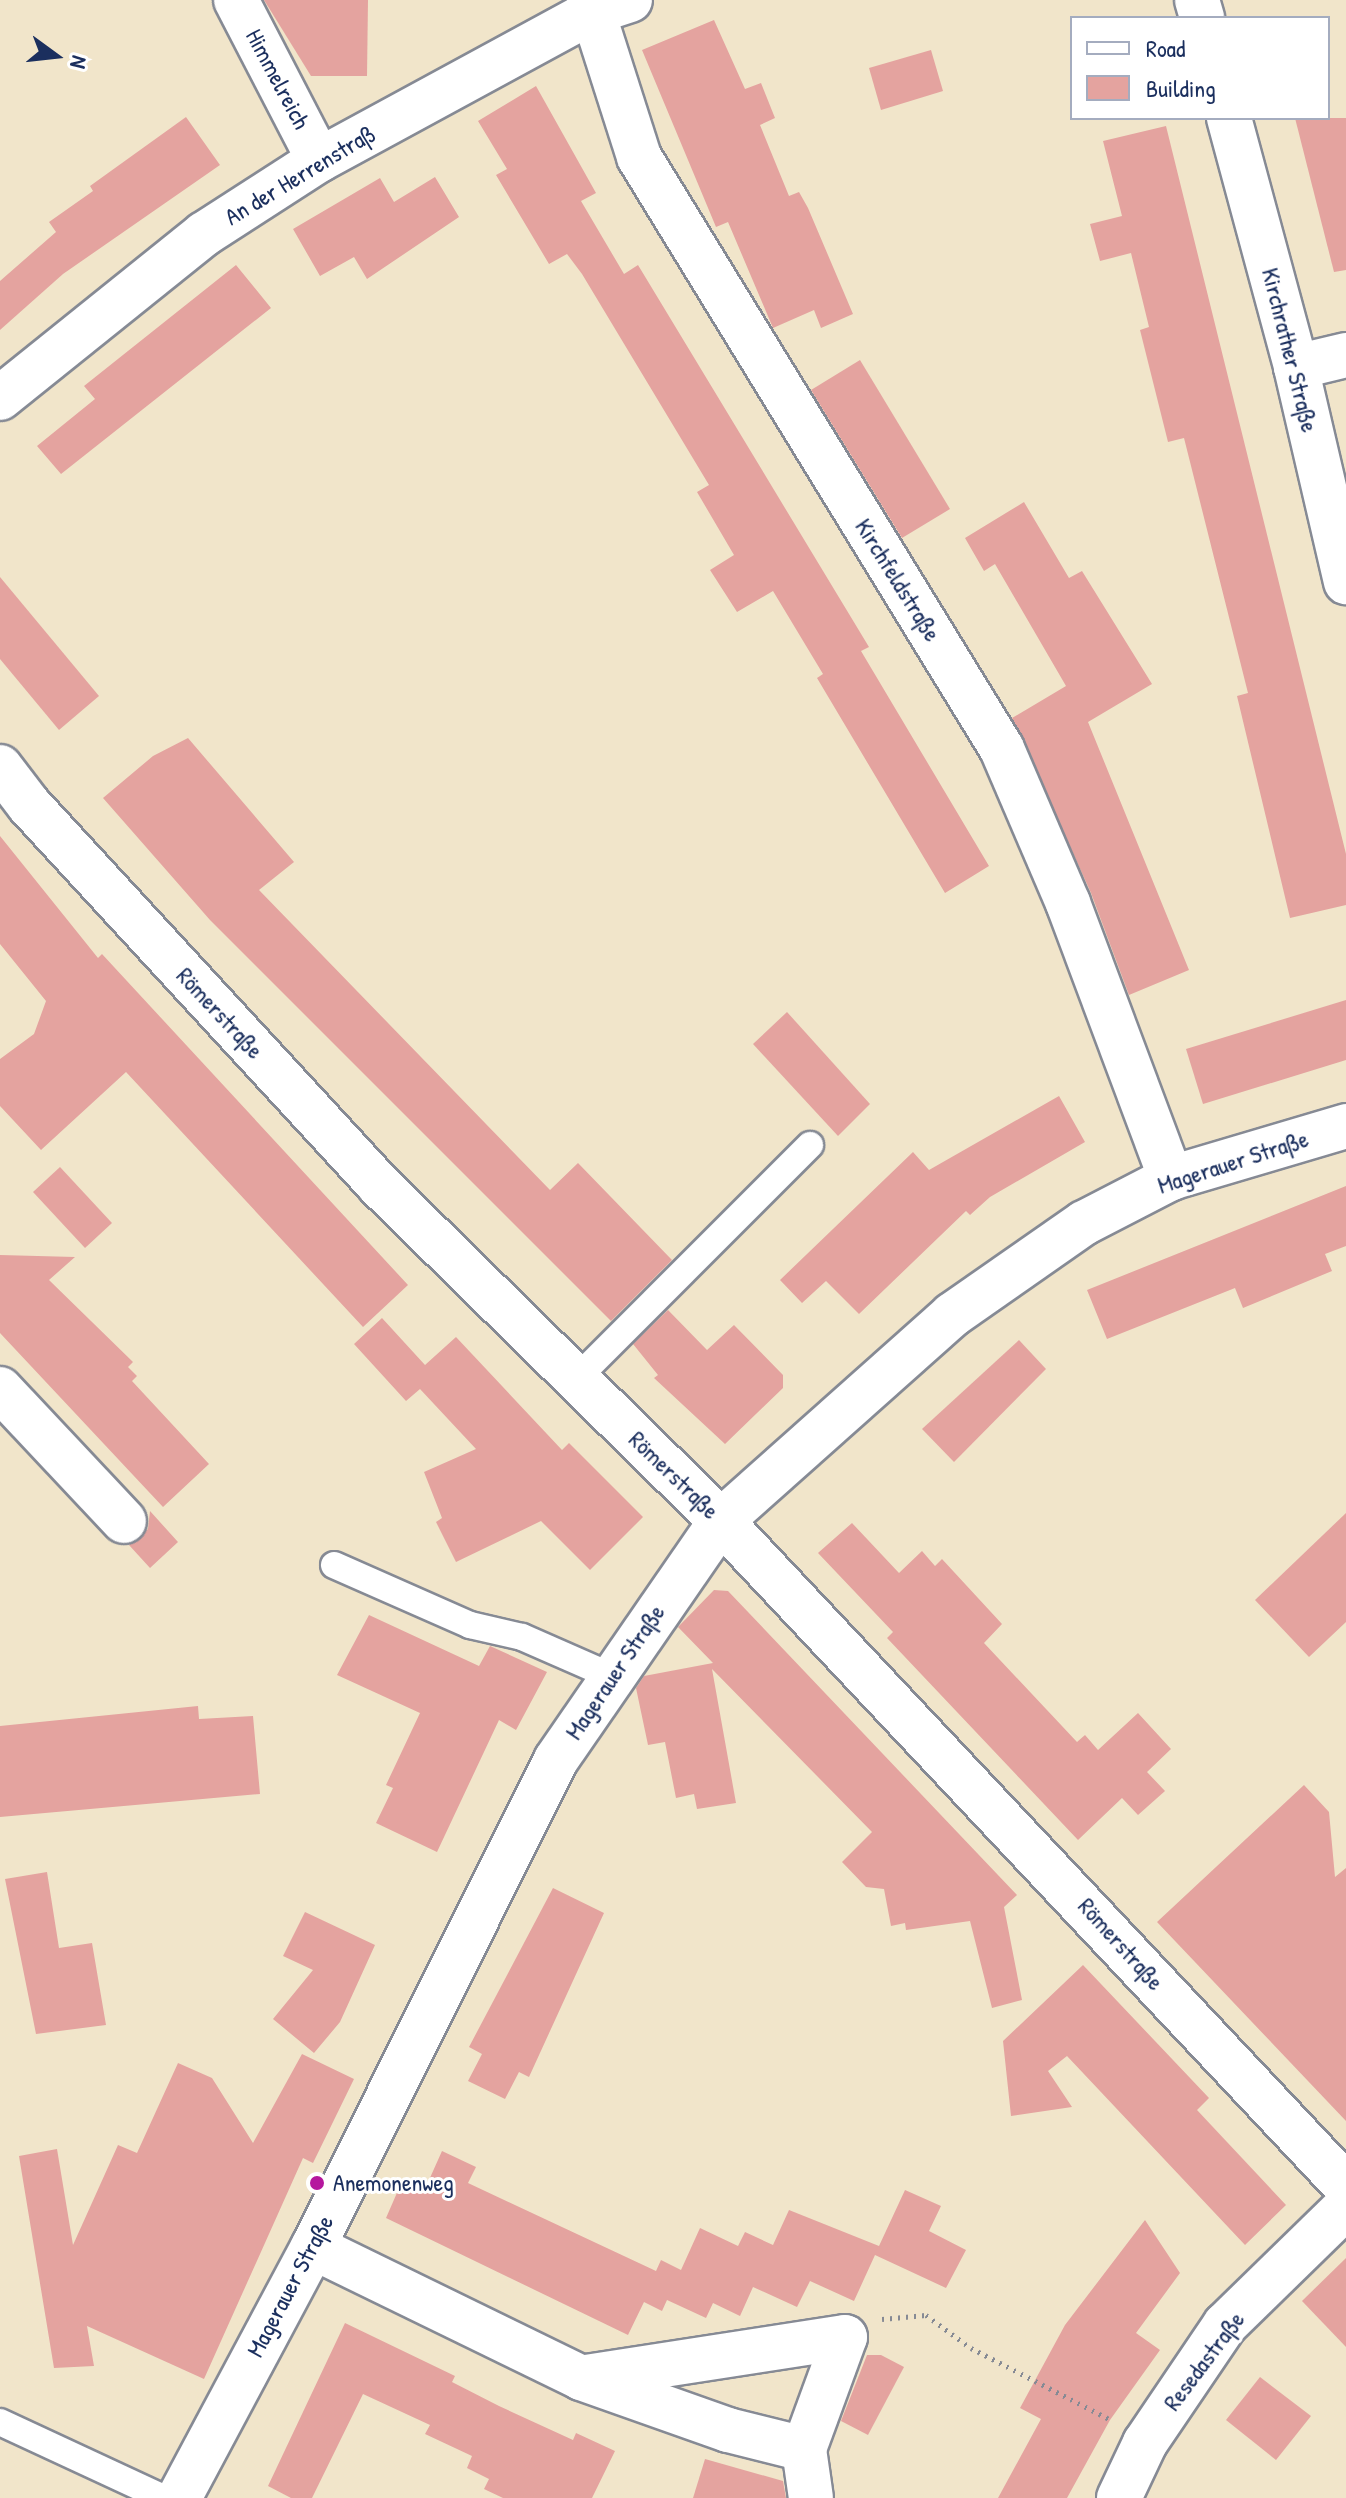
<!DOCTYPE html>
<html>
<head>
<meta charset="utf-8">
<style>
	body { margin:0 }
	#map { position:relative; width:1346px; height:2498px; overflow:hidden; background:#f1e5ca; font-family:"Patrick Hand",sans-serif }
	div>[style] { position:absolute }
	.building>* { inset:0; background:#e4a39f }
	.path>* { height:5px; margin-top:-2.5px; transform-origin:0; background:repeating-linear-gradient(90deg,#868a94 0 2px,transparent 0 8px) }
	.roads { filter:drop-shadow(2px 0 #868a94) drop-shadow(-2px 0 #868a94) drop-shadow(0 2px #868a94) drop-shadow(0 -2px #868a94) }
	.service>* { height:26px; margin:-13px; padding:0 13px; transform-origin:13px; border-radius:13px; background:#fff }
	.minor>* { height:44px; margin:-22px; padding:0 22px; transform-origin:22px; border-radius:22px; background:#fff }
	.secondary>* { height:44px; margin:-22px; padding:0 22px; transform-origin:22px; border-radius:22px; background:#fff }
	.dots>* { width:22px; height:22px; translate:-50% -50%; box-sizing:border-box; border:4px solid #fff; border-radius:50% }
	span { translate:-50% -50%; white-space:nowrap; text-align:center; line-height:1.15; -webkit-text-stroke:6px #fff; paint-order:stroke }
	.street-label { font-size:24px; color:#1b2f5e }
	.poi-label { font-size:24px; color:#1b2f5e }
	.left { translate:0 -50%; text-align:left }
	.legend { position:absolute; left:1070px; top:16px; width:260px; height:104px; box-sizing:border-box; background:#fff; border:2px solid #a4acbf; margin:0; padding:10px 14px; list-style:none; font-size:24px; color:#1b2f5e }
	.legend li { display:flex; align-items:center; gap:16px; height:40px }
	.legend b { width:40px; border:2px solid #a4acbf }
	.north { position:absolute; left:16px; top:16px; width:80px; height:80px; -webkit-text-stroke:6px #fff; paint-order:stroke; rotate:105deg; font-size:22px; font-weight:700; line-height:32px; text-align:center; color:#1b2f5e }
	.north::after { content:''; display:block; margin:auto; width:28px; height:36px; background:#1b2f5e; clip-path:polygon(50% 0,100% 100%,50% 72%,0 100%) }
</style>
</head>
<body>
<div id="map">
	<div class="building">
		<i style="clip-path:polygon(264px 0,368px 0,367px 76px,311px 76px)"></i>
		<i style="clip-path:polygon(714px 20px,745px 89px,761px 83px,775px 118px,760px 125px,789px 196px,799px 192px,808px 208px,853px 314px,821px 328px,814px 310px,773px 328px,728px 222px,716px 227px,642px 50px)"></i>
		<i style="clip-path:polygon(931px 50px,943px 91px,881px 110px,869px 68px)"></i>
		<i style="clip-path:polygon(536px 86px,596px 193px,581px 201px,624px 274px,638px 265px,869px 647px,861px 651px,989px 866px,945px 893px,817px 678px,823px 674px,773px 591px,737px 612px,710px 570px,734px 555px,697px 492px,709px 485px,582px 274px,567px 254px,549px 264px,496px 175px,507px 169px,478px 121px)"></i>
		<i style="clip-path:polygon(186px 117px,220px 165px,63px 274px,0 330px,0 281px,56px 232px,49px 222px,93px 191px,90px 186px)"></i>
		<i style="clip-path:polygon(1295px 118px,1346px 118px,1346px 270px,1334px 272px)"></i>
		<i style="clip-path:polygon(1166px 126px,1346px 854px,1346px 905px,1290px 918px,1237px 696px,1248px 693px,1184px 438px,1168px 442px,1140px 330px,1149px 327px,1131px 253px,1100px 261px,1090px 224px,1122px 216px,1103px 141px)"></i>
		<i style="clip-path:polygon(435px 177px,459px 217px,367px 279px,354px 257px,320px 276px,293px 229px,380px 178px,394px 202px)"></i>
		<i style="clip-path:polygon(236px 265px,271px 308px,61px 474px,37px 446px,95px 399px,84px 386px)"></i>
		<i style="clip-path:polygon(860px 360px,950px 509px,902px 538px,811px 390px)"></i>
		<i style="clip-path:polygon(1024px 502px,1069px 578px,1082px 571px,1152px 684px,1088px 722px,1189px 970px,1129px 995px,1091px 893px,1012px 718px,1066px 686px,995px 564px,984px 571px,965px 538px)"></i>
		<i style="clip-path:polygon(0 577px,99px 696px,59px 730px,0 659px)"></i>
		<i style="clip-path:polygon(188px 738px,294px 862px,259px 890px,550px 1190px,578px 1163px,672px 1260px,611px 1321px,210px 920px,103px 798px,153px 756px)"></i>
		<i style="clip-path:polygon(0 836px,98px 958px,102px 954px,408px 1285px,363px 1327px,126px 1072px,41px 1150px,0 1106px,0 1059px,34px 1034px,46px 1001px,0 944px)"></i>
		<i style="clip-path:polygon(1346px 1000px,1346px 1060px,1203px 1104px,1186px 1049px)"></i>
		<i style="clip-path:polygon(787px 1012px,870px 1104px,838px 1136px,753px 1044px)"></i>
		<i style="clip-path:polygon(1059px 1096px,1085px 1142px,990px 1197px,970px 1215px,966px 1211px,859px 1314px,826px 1281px,802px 1303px,780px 1280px,913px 1152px,929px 1170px)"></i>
		<i style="clip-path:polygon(60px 1167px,112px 1223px,85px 1248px,33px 1192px)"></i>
		<i style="clip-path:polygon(1346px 1186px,1346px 1246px,1325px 1254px,1332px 1271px,1243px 1308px,1235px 1288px,1107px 1339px,1087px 1290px)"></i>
		<i style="clip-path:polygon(0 1255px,75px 1257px,49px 1280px,133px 1362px,128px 1367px,137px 1376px,132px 1381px,209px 1464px,163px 1507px,0 1333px)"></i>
		<i style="clip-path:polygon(668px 1310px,707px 1350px,734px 1325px,783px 1375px,783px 1388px,725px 1444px,654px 1378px,658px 1375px,633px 1344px)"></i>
		<i style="clip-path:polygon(382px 1318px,425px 1365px,456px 1337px,562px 1450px,569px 1443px,643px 1517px,590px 1570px,541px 1521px,456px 1562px,436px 1522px,442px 1518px,424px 1472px,476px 1449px,420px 1389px,406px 1401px,354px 1344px)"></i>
		<i style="clip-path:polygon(1019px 1340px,1046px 1369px,954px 1462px,922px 1429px)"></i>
		<i style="clip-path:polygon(150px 1511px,178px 1542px,150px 1568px,129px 1545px,148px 1529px)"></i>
		<i style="clip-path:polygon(1346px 1513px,1346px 1622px,1309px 1657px,1255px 1600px)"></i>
		<i style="clip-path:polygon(852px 1523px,899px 1573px,922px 1551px,935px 1566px,942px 1559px,1002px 1624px,984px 1643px,1077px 1742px,1085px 1735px,1098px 1750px,1138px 1713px,1171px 1749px,1147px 1772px,1165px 1791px,1138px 1815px,1122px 1798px,1078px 1840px,887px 1638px,893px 1632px,818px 1553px)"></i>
		<i style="clip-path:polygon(714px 1590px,728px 1591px,1017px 1895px,1004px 1907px,1022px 2000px,992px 2008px,970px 1921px,906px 1930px,905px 1923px,891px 1926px,884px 1889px,866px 1887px,842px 1862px,872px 1832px,712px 1669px,736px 1803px,697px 1809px,694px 1794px,676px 1798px,665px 1742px,648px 1745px,636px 1688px,644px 1676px,713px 1663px,678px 1627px)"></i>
		<i style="clip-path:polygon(369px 1615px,479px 1666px,490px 1646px,547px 1672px,516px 1730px,499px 1720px,437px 1852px,376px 1823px,393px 1788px,386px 1785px,420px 1713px,337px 1675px)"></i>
		<i style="clip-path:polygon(198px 1706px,199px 1719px,253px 1716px,260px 1794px,0 1817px,0 1726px)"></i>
		<i style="clip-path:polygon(1304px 1785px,1329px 1812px,1335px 1877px,1346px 1868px,1346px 2121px,1157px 1922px)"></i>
		<i style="clip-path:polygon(47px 1872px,59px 1948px,92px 1943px,106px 2025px,36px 2034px,5px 1879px)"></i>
		<i style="clip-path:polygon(553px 1888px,604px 1913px,529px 2077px,519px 2072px,505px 2099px,468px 2081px,482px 2054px,469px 2047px)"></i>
		<i style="clip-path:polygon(305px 1912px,375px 1945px,340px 2022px,314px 2053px,273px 2019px,313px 1970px,283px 1956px)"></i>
		<i style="clip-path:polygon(1083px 1965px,1209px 2098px,1197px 2110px,1286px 2205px,1245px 2245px,1067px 2056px,1048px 2071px,1072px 2107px,1011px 2116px,1003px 2041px)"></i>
		<i style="clip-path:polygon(302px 2054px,354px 2079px,313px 2163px,303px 2158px,204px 2379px,87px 2326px,94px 2366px,54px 2368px,19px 2156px,57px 2149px,73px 2245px,118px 2145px,137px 2153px,178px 2063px,212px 2078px,253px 2143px)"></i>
		<i style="clip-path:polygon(442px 2151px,476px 2167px,468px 2183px,656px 2271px,661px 2260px,681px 2270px,700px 2228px,738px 2246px,745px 2232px,773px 2245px,789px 2210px,879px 2246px,905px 2190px,941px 2206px,929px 2231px,966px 2250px,946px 2288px,875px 2255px,854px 2301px,810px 2281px,797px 2307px,753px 2287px,740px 2316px,713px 2303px,706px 2318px,667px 2300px,662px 2311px,644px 2302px,628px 2335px,386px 2218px,403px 2179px,425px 2189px)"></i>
		<i style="clip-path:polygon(1145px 2220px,1180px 2273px,1136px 2333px,1160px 2350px,1110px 2420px,1067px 2498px,998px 2498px,1041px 2419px,1020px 2408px,1065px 2325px)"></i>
		<i style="clip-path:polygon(1346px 2258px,1346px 2347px,1302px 2301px)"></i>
		<i style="clip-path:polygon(345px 2323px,455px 2376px,452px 2382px,499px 2406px,573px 2440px,576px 2433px,615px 2451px,592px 2498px,503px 2498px,484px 2489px,489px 2479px,467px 2468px,472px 2456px,425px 2434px,430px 2425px,363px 2394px,312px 2498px,291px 2498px,268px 2486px)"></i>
		<i style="clip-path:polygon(867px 2355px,881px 2355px,904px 2367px,868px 2435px,841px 2421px)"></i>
		<i style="clip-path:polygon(1260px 2377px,1311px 2416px,1276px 2460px,1226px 2420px)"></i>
		<i style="clip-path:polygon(705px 2459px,783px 2481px,786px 2498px,693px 2498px)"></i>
	</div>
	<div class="path">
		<i style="left:882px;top:2319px;width:44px;rotate:-5.2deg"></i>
		<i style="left:926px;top:2315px;width:56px;rotate:36.3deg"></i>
		<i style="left:971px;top:2348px;width:157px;rotate:27.2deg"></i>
	</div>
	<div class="roads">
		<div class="service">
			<i style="left:576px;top:1379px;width:331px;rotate:-45deg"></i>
			<i style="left:334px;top:1565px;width:149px;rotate:23.8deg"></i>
			<i style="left:470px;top:1625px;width:53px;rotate:13deg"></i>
			<i style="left:522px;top:1637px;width:97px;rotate:23.7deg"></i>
			<i style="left:0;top:2422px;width:181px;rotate:24.9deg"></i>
		</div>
		<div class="minor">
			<i style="left:236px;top:0;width:180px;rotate:62.6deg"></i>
			<i style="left:589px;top:0;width:165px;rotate:72.3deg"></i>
			<i style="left:639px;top:157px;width:694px;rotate:58.48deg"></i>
			<i style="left:1002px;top:749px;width:168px;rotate:66.8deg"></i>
			<i style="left:1068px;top:903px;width:294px;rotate:69.5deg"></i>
			<i style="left:1296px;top:367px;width:51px;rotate:-13.5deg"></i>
			<i style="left:0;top:398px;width:262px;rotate:-38.8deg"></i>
			<i style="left:204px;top:234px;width:137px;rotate:-32.8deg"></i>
			<i style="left:319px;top:160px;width:308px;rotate:-28.5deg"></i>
			<i style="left:590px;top:13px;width:42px;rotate:-18deg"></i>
			<i style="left:0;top:767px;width:48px;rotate:52.7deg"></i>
			<i style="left:29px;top:805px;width:517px;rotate:47.35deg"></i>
			<i style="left:379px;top:1185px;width:479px;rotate:44.5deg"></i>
			<i style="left:721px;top:1521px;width:913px;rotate:46.78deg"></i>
			<i style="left:0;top:1389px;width:181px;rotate:46.8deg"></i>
			<i style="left:313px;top:2247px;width:298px;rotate:26deg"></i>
			<i style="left:581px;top:2378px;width:156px;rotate:19.5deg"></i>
			<i style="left:728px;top:2430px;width:78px;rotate:14deg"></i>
			<i style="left:804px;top:2449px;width:119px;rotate:-69.9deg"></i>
			<i style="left:845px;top:2337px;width:267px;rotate:171.2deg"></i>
			<i style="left:804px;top:2449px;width:49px;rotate:81.9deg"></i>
			<i style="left:179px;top:2498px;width:285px;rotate:-61.9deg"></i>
			<i style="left:313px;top:2247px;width:544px;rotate:-63.48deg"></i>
			<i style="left:556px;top:1760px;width:290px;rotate:-55.4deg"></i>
			<i style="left:721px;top:1521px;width:310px;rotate:-41.7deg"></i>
			<i style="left:952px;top:1315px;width:161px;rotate:-34.9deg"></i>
			<i style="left:1084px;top:1223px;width:98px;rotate:-27.3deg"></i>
			<i style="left:1171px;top:1178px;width:183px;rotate:-16.5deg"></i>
			<i style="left:1119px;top:2498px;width:61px;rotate:-64.7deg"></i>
			<i style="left:1145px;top:2443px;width:143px;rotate:-55.9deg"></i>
			<i style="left:1225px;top:2325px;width:169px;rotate:-44.3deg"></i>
		</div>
		<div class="secondary">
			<i style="left:1197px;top:0;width:19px;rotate:74deg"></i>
			<i style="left:1229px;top:118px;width:258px;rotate:74.9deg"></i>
			<i style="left:1296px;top:367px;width:221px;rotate:76.9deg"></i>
		</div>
	</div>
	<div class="dots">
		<i style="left:317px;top:2183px;background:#b5179e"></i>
	</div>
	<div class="street-label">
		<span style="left:278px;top:79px;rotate:62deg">Himmelreich</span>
		<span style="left:300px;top:175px;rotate:-31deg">An der Herrenstraß</span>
		<span style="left:1290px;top:350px;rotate:76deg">Kirchrather Straße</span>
		<span style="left:898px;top:580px;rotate:58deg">Kirchfeldstraße</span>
		<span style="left:220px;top:1013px;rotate:47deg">Römerstraße</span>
		<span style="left:1233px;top:1162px;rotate:-18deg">Magerauer Straße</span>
		<span style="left:674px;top:1475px;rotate:44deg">Römerstraße</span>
		<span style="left:615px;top:1672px;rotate:-56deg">Magerauer Straße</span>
		<span style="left:1121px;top:1944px;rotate:48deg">Römerstraße</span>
		<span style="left:290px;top:2286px;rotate:-62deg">Magerauer Straße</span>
		<span style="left:1204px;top:2361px;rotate:-53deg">Resedastraße</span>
	</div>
	<div class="poi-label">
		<span class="left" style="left:333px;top:2183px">Anemonenweg</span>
	</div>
	<ul class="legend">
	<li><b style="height:10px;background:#fff"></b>Road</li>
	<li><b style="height:22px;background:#e4a39f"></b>Building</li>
	</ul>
	<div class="north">N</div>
</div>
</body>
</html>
